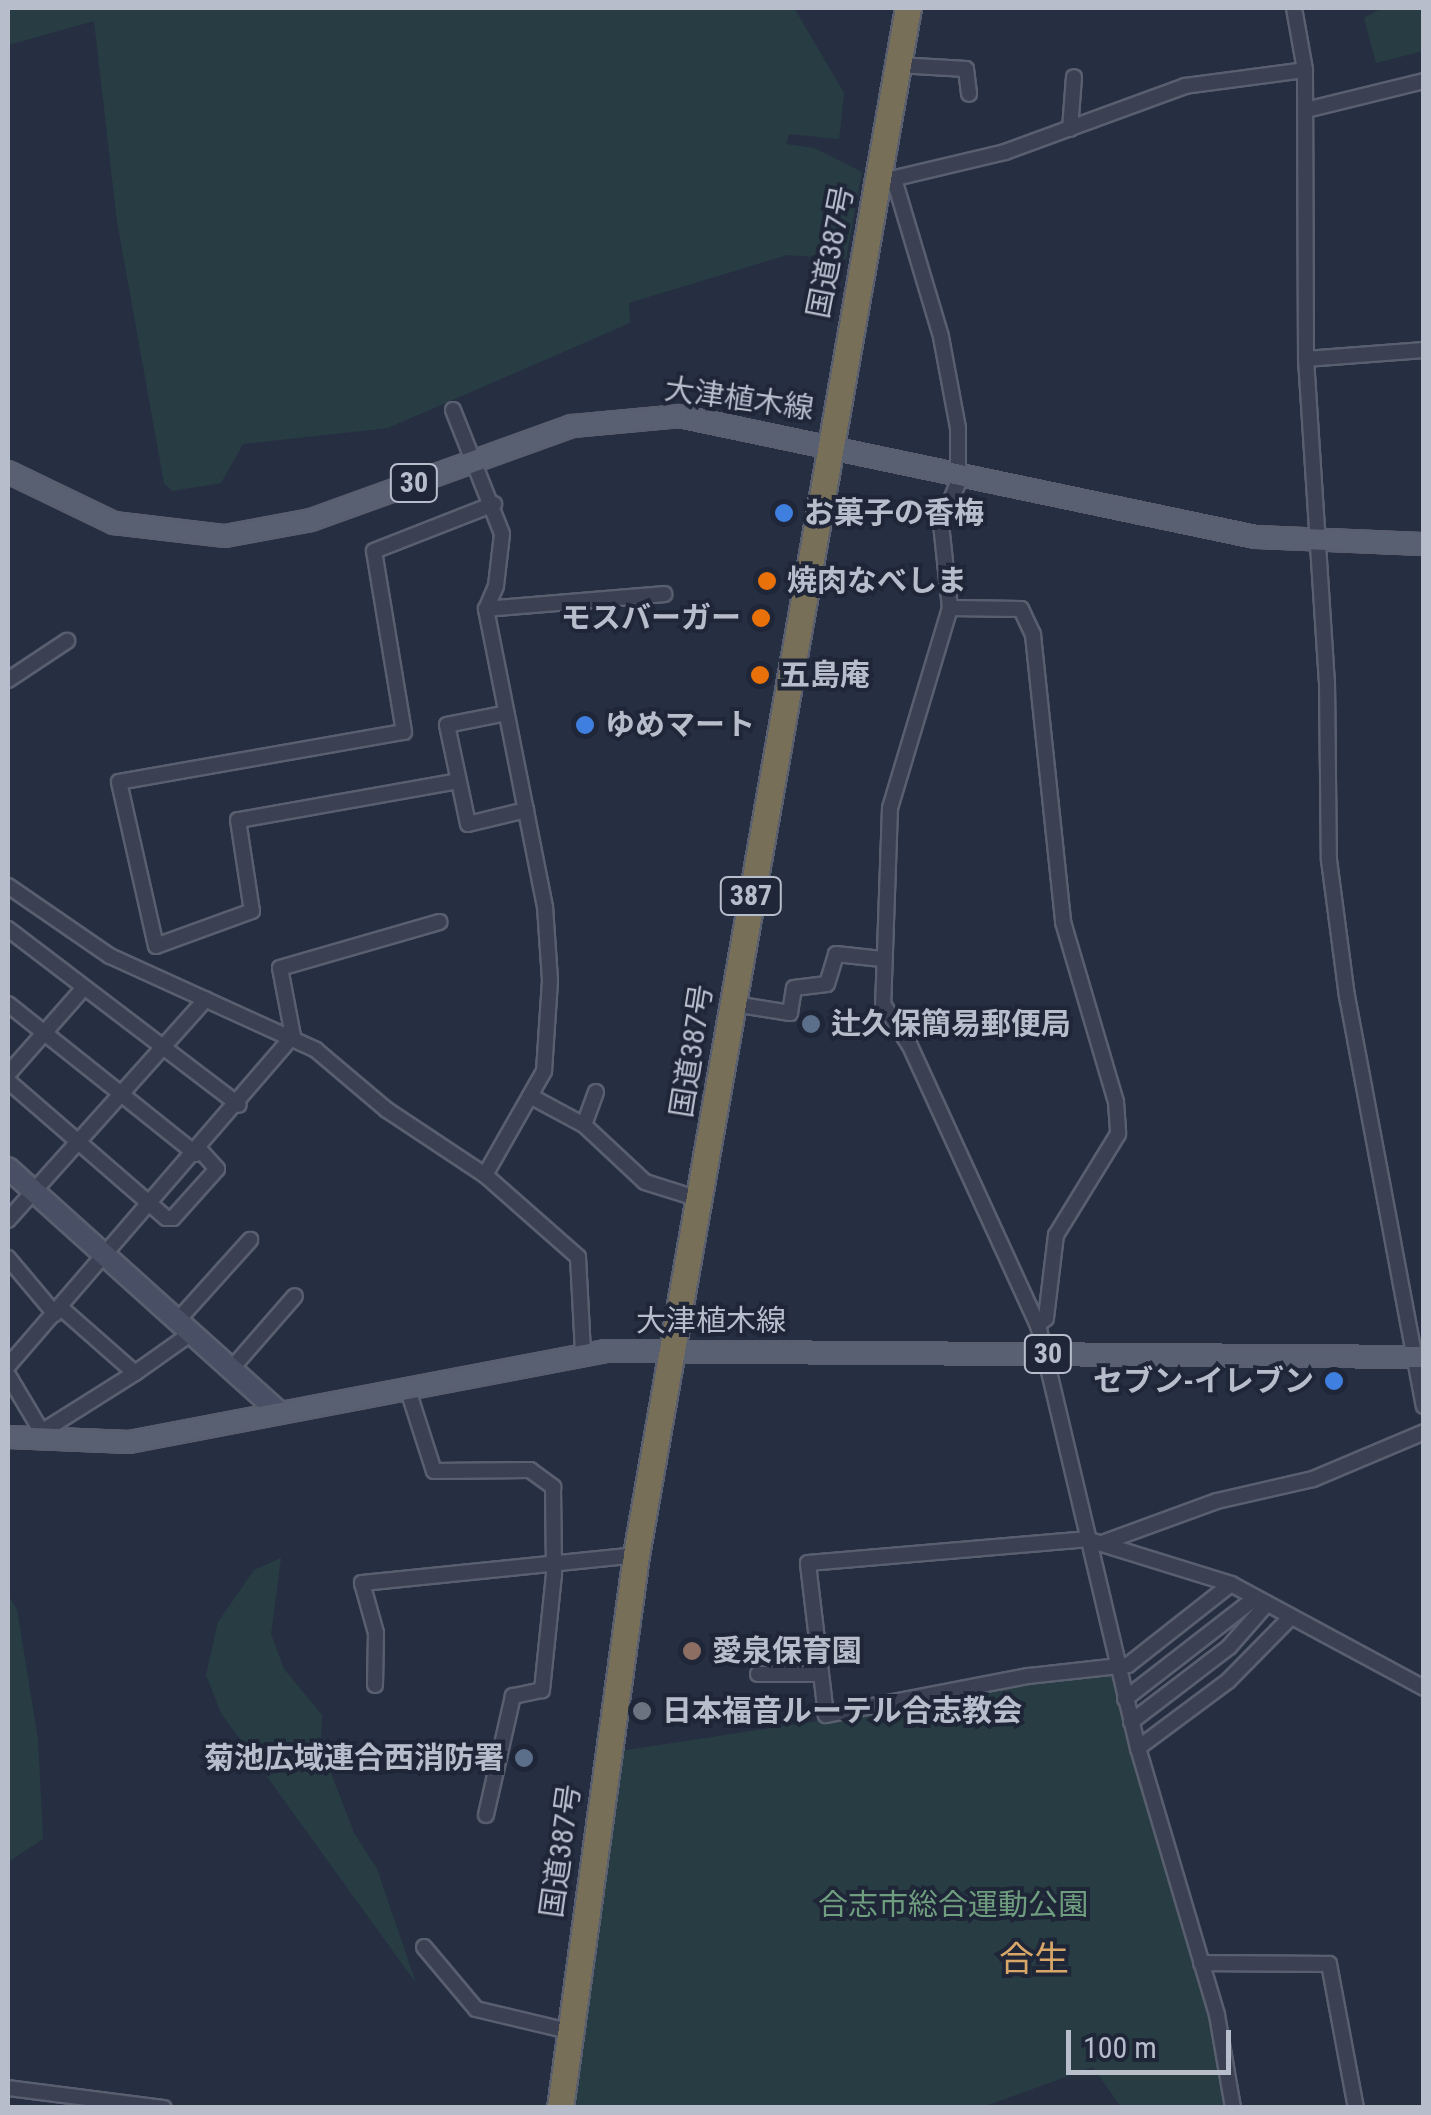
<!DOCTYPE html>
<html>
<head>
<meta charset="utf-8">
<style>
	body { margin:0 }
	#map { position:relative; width:1431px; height:2115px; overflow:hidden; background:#262f42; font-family:"Roboto Condensed","Noto Sans JP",sans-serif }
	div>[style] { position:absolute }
	.green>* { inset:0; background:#283d43 }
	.roads { filter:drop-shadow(2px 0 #595f6f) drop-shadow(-2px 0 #595f6f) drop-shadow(0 2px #595f6f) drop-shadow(0 -2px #595f6f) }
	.street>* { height:14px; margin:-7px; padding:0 7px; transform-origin:7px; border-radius:7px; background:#3b4152 }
	.secondary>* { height:20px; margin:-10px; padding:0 10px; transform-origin:10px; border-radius:10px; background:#495065 }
	.primary>* { height:20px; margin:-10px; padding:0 10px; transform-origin:10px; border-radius:10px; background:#596072 }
	.highway>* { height:25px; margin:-12.5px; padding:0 12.5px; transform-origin:12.5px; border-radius:12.5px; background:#786f58 }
	.dots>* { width:28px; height:28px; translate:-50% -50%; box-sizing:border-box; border:5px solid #1f2637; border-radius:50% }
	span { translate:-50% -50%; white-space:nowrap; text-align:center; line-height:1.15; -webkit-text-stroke:8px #1f2637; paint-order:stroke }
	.shield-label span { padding:2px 8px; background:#1f2637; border:2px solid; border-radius:8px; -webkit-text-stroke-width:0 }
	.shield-label { font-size:28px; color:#b8bdcc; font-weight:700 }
	.street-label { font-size:30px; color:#b8bdcc }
	.poi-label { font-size:30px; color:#b8bdcc; font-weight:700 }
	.left { translate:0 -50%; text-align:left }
	.right { translate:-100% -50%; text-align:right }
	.park-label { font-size:30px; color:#6f9d7f }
	.quarter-label { font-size:35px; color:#d7a668 }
	.frame { position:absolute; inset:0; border:10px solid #b8bdcc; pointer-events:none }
	.scale { position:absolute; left:1066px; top:2030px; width:165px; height:45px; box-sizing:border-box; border:5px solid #b8bdcc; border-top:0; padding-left:12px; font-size:30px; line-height:35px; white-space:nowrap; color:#b8bdcc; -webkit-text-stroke:8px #1f2637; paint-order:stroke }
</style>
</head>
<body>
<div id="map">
	<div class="green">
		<i style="clip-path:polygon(8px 8px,794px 8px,844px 93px,839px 139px,789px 134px,786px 144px,814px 148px,862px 172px,846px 259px,787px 255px,629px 303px,630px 323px,388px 428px,243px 444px,221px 483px,172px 491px,164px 483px,117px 221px,94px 21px,8px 45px)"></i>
		<i style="clip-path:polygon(1382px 8px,1423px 8px,1423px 51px,1376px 63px,1364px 18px)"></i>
		<i style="clip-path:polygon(281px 1558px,271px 1634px,284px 1669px,322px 1715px,321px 1747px,354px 1833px,377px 1869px,416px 1983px,221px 1713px,206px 1675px,218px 1622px,254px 1570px)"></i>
		<i style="clip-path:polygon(8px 1594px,17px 1610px,38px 1739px,43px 1839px,8px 1862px)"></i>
		<i style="clip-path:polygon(1111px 1667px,1212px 2017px,1228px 2107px,1121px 2107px,1093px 2067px,983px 2107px,569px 2108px,614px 1752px,922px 1705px)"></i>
	</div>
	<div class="roads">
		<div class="street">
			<i style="left:1294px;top:8px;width:63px;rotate:79.9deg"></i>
			<i style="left:1305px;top:70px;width:289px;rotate:89.8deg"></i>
			<i style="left:1306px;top:359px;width:323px;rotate:86.3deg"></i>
			<i style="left:1327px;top:681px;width:179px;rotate:89.4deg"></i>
			<i style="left:1329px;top:860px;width:137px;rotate:82.5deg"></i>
			<i style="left:1347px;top:996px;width:417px;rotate:79.4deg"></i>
			<i style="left:898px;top:65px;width:68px;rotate:3.4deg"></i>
			<i style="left:966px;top:69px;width:25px;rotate:83deg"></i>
			<i style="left:1306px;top:110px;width:122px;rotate:-13.8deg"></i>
			<i style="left:1070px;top:129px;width:52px;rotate:-85.6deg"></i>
			<i style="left:894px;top:179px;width:165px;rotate:73.4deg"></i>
			<i style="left:941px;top:337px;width:93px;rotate:79.4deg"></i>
			<i style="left:958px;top:428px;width:55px;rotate:90deg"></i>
			<i style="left:958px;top:483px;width:44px;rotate:112.5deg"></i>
			<i style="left:941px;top:524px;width:84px;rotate:83.9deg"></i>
			<i style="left:950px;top:608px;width:209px;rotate:106.7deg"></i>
			<i style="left:890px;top:808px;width:196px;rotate:92deg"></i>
			<i style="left:883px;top:1004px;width:50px;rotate:57.3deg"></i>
			<i style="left:910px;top:1046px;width:307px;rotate:65.4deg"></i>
			<i style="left:1038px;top:1325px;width:435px;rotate:76.7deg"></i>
			<i style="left:1138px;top:1748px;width:278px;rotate:73.5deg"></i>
			<i style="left:1217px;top:2015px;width:94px;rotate:80.2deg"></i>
			<i style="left:887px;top:180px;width:121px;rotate:-13.3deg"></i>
			<i style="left:1005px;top:152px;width:192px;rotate:-20.1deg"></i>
			<i style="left:1185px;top:86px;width:121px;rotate:-7.6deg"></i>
			<i style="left:1306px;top:359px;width:118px;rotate:-4.4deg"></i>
			<i style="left:453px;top:410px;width:133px;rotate:68.4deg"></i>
			<i style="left:502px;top:534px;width:52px;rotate:96.6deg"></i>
			<i style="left:496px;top:586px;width:25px;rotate:113deg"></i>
			<i style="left:950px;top:608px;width:71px;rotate:0.8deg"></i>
			<i style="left:1021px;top:609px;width:29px;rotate:65deg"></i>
			<i style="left:1033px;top:635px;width:289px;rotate:84deg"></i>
			<i style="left:1063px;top:922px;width:188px;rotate:73.6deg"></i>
			<i style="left:1116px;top:1102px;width:32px;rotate:86deg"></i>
			<i style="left:1118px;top:1134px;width:119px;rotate:121.5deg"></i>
			<i style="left:1056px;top:1235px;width:84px;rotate:96.9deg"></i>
			<i style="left:1046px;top:1318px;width:11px;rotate:139deg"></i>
			<i style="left:8px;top:680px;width:71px;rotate:-33.5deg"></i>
			<i style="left:502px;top:714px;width:56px;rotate:168.7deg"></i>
			<i style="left:447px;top:725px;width:101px;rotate:78deg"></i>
			<i style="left:468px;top:824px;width:60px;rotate:-13.6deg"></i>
			<i style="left:458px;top:781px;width:223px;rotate:169.9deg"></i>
			<i style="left:238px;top:820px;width:92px;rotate:81.3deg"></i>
			<i style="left:252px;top:911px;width:102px;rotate:160deg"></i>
			<i style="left:156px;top:946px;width:168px;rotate:-102.7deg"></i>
			<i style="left:119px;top:782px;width:289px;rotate:-10deg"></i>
			<i style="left:404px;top:732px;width:183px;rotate:-99.4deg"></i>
			<i style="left:374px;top:551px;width:129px;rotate:-21.4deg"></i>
			<i style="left:8px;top:886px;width:124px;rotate:34.5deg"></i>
			<i style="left:110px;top:956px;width:226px;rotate:24.5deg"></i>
			<i style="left:316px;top:1050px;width:93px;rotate:40.2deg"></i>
			<i style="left:387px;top:1110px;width:118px;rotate:33.6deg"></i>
			<i style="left:485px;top:1175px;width:124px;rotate:41.4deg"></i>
			<i style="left:578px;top:1257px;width:97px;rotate:87deg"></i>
			<i style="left:8px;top:929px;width:290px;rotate:37.3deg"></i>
			<i style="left:8px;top:1004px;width:144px;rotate:38.5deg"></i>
			<i style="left:121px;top:1094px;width:169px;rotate:131.9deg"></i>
			<i style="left:734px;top:1004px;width:57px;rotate:9.1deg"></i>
			<i style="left:790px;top:1013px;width:25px;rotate:-81deg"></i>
			<i style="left:794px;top:988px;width:33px;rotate:-7deg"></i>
			<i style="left:827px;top:984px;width:31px;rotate:-73deg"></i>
			<i style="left:836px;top:954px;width:46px;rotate:6.2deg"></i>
			<i style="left:8px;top:1074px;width:113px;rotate:-48.6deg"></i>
			<i style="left:8px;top:1081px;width:209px;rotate:40.9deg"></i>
			<i style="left:166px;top:1218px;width:7px"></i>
			<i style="left:173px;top:1218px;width:66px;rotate:-48.1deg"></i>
			<i style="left:217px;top:1169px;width:25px;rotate:-132deg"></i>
			<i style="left:530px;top:1096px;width:61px;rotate:28.2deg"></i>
			<i style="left:584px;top:1125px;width:83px;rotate:43.1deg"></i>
			<i style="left:645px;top:1182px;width:57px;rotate:17.5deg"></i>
			<i style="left:584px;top:1125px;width:35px;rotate:-70deg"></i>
			<i style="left:196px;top:1154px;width:96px;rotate:-141.3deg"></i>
			<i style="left:121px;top:1094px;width:127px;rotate:-48.2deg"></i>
			<i style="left:485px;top:1175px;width:120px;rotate:-60.4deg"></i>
			<i style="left:544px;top:1071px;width:91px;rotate:-86.2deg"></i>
			<i style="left:550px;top:980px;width:73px;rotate:-93.9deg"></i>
			<i style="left:545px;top:907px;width:304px;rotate:-101.2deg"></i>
			<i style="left:486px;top:609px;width:179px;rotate:-4.8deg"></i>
			<i style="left:8px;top:1258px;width:73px;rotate:50deg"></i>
			<i style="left:178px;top:1320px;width:108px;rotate:-48deg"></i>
			<i style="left:8px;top:1366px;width:436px;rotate:-49.2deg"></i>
			<i style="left:293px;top:1036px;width:69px;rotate:-100.8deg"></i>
			<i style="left:280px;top:968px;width:166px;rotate:-16.1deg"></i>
			<i style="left:233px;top:1367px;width:94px;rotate:-48.9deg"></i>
			<i style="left:135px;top:1373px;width:71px;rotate:-35.3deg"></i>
			<i style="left:8px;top:1375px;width:74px;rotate:59.3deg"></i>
			<i style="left:407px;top:1387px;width:88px;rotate:72.2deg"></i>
			<i style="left:434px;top:1471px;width:96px;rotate:-0.6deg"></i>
			<i style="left:530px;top:1470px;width:29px;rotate:36deg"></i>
			<i style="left:553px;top:1487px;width:87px;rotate:89.3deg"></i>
			<i style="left:554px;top:1574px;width:117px;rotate:95.9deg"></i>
			<i style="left:542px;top:1690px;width:30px;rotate:168deg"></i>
			<i style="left:513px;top:1696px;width:122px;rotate:102.8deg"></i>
			<i style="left:43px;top:1431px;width:109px;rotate:-32.2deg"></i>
			<i style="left:135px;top:1373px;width:98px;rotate:-138.7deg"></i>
			<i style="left:1102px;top:1543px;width:122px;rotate:-20.1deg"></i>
			<i style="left:1217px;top:1501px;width:98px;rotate:-12.9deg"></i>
			<i style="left:1313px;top:1479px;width:121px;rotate:-22.9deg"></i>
			<i style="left:1231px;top:1584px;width:131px;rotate:141.8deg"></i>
			<i style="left:1128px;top:1665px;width:101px;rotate:173.7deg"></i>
			<i style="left:1028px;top:1676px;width:206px;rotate:169.1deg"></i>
			<i style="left:826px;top:1715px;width:153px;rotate:-96.8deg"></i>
			<i style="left:808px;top:1563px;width:279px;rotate:-4.9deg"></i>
			<i style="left:1086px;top:1539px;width:152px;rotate:17.2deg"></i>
			<i style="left:1231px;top:1584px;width:219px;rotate:28.3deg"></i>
			<i style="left:758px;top:1674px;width:63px"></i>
			<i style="left:375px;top:1685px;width:52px;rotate:-88.9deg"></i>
			<i style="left:376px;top:1633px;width:52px;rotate:-105.6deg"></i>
			<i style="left:362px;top:1583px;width:275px;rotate:-5.8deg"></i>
			<i style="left:1125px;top:1699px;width:165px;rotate:-37.8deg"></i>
			<i style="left:1131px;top:1722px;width:123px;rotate:-37.4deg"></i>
			<i style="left:1229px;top:1647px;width:56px;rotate:-48.6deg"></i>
			<i style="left:1138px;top:1748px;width:112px;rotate:-36.7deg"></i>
			<i style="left:1228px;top:1681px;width:88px;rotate:-45.5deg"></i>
			<i style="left:424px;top:1947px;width:81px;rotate:50deg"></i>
			<i style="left:476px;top:2009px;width:95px;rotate:13.4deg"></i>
			<i style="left:1201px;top:1963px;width:128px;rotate:0.4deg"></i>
			<i style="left:1329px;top:1964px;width:147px;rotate:79.4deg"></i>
			<i style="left:8px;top:2088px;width:157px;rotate:7.3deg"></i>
		</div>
		<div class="secondary">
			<i style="left:8px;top:1168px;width:365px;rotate:42deg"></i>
		</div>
		<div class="primary">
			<i style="left:8px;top:472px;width:118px;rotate:25.7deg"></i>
			<i style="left:114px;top:523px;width:112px;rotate:6.7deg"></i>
			<i style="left:225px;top:536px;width:87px;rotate:-10.5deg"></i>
			<i style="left:311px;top:520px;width:277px;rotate:-19.8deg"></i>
			<i style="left:572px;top:426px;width:107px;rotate:-5.3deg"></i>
			<i style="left:679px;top:416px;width:589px;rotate:11.86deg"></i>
			<i style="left:1255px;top:537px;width:169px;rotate:2.4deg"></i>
			<i style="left:8px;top:1437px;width:121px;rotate:2.4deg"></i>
			<i style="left:129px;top:1442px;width:485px;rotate:-10.8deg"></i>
			<i style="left:605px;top:1351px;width:819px;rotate:0.42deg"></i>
		</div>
		<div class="highway">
			<i style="left:560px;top:2108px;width:558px;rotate:-82.17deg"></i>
			<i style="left:636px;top:1555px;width:1571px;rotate:-80.03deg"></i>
		</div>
	</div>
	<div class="dots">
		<i style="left:784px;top:513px;background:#3f7fe0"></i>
		<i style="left:767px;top:581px;background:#e8710a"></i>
		<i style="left:761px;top:618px;background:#e8710a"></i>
		<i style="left:760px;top:675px;background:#e8710a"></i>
		<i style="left:585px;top:725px;background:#3f7fe0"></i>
		<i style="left:811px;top:1024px;background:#5c6f8a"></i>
		<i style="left:1334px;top:1381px;background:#3f7fe0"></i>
		<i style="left:692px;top:1651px;background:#8d6e63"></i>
		<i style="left:642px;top:1711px;background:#6b7280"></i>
		<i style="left:524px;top:1758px;background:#5c6f8a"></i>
	</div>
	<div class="shield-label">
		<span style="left:414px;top:483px">30</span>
		<span style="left:751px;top:896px">387</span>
		<span style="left:1048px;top:1354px">30</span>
	</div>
	<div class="street-label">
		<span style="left:831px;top:252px;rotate:-79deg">国道387号</span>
		<span style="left:739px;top:399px;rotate:8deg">大津植木線</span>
		<span style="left:692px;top:1051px;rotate:-81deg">国道387号</span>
		<span style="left:711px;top:1321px">大津植木線</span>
		<span style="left:561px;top:1851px;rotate:-82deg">国道387号</span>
	</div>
	<div class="poi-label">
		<span class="left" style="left:804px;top:513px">お菓子の香梅</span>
		<span class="left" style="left:787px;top:581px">焼肉なべしま</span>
		<span class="right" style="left:741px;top:618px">モスバーガー</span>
		<span class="left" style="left:780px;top:675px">五島庵</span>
		<span class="left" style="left:605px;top:725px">ゆめマート</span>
		<span class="left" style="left:831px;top:1024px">辻久保簡易郵便局</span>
		<span class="right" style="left:1314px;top:1381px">セブン-イレブン</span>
		<span class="left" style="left:712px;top:1651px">愛泉保育園</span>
		<span class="left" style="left:662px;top:1711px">日本福音ルーテル合志教会</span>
		<span class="right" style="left:504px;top:1758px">菊池広域連合西消防署</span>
	</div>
	<div class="park-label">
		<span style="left:953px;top:1905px">合志市総合運動公園</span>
	</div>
	<div class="quarter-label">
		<span style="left:1034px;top:1960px">合生</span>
	</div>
	<div class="frame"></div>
	<div class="scale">100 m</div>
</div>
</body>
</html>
